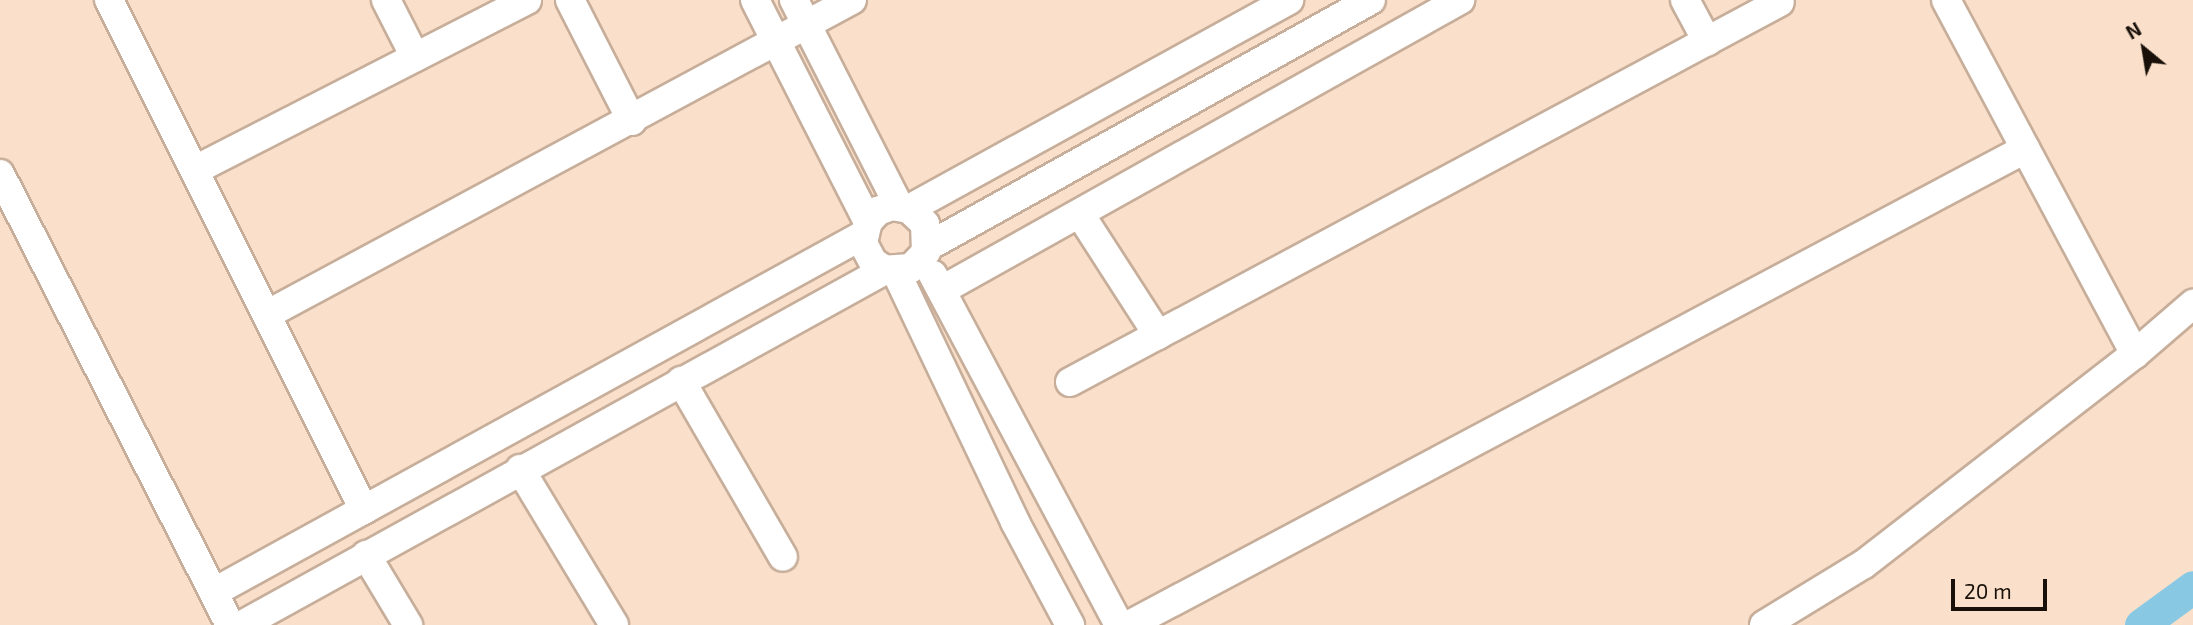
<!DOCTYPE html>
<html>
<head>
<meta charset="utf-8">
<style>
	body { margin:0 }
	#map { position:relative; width:2193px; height:625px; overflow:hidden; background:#fae0cb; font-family:"Exo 2",sans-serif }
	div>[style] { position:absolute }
	.canal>* { height:33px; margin:-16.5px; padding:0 16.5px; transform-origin:16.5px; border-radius:16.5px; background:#89c8e2 }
	.roads { filter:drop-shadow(2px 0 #c7ae9a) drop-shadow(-2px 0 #c7ae9a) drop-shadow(0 2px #c7ae9a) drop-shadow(0 -2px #c7ae9a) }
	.street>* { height:28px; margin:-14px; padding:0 14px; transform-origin:14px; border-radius:14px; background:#fff }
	span { translate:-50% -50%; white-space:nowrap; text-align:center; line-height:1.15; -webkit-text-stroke:5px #fae0cb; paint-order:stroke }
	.north { position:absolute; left:2109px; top:14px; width:70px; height:70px; -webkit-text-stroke:5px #fae0cb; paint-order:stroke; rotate:330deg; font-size:19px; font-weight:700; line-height:28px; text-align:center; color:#191109 }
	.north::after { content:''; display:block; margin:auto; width:24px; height:32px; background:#191109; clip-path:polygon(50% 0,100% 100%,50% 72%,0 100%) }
	.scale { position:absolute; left:1951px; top:579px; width:96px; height:32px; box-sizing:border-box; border:4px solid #191109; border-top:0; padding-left:9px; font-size:21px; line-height:24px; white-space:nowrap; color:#191109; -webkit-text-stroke:5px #fae0cb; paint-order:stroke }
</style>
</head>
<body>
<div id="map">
	<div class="canal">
		<i style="left:2141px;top:625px;width:64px;rotate:-36.2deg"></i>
	</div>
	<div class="roads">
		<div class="street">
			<i style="left:109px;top:0;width:570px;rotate:63.43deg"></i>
			<i style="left:386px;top:0;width:64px;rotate:63deg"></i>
			<i style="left:570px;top:0;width:136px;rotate:62.9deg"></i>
			<i style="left:755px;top:0;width:249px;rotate:63deg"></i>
			<i style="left:794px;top:0;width:231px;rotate:63deg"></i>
			<i style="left:1685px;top:0;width:47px;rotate:61.8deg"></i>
			<i style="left:195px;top:170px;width:373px;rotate:-27.1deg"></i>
			<i style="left:0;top:174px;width:506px;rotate:62.98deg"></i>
			<i style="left:909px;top:209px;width:22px;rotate:43deg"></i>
			<i style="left:925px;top:224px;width:28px;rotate:88deg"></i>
			<i style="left:926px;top:252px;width:22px;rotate:133deg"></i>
			<i style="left:911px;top:268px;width:26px;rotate:176deg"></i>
			<i style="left:885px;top:270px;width:14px;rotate:-146deg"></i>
			<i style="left:873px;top:262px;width:21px;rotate:-118deg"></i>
			<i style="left:863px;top:243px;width:22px;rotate:-77deg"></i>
			<i style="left:868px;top:222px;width:15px;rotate:-48deg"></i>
			<i style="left:878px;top:211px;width:15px;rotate:-20deg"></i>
			<i style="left:892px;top:206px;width:17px;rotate:10deg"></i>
			<i style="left:909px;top:209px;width:434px;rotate:-28.8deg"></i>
			<i style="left:1080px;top:214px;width:144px;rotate:57.2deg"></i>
			<i style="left:927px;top:247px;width:508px;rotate:-29.09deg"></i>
			<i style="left:896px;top:272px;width:277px;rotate:64.5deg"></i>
			<i style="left:1015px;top:522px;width:117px;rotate:61.9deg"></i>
			<i style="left:933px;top:275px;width:396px;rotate:62deg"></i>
			<i style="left:942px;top:290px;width:594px;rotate:-29.24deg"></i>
			<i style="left:268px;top:314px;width:663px;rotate:-28.27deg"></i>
			<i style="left:2135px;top:354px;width:77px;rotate:-40.8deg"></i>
			<i style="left:681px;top:381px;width:203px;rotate:59.9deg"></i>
			<i style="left:1070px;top:382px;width:805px;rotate:-28.16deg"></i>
			<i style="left:520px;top:469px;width:182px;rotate:58.9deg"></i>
			<i style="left:366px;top:555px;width:82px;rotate:59deg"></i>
			<i style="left:216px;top:591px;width:738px;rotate:-28.82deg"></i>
			<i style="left:242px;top:625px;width:734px;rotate:-28.9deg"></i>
			<i style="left:1129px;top:625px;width:1015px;rotate:-27.98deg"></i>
			<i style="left:1764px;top:625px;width:117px;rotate:-31.4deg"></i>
			<i style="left:1864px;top:564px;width:343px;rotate:-37.8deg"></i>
			<i style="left:2135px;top:354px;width:401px;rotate:-118.1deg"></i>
		</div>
	</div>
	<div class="north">N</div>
	<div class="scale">20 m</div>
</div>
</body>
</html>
